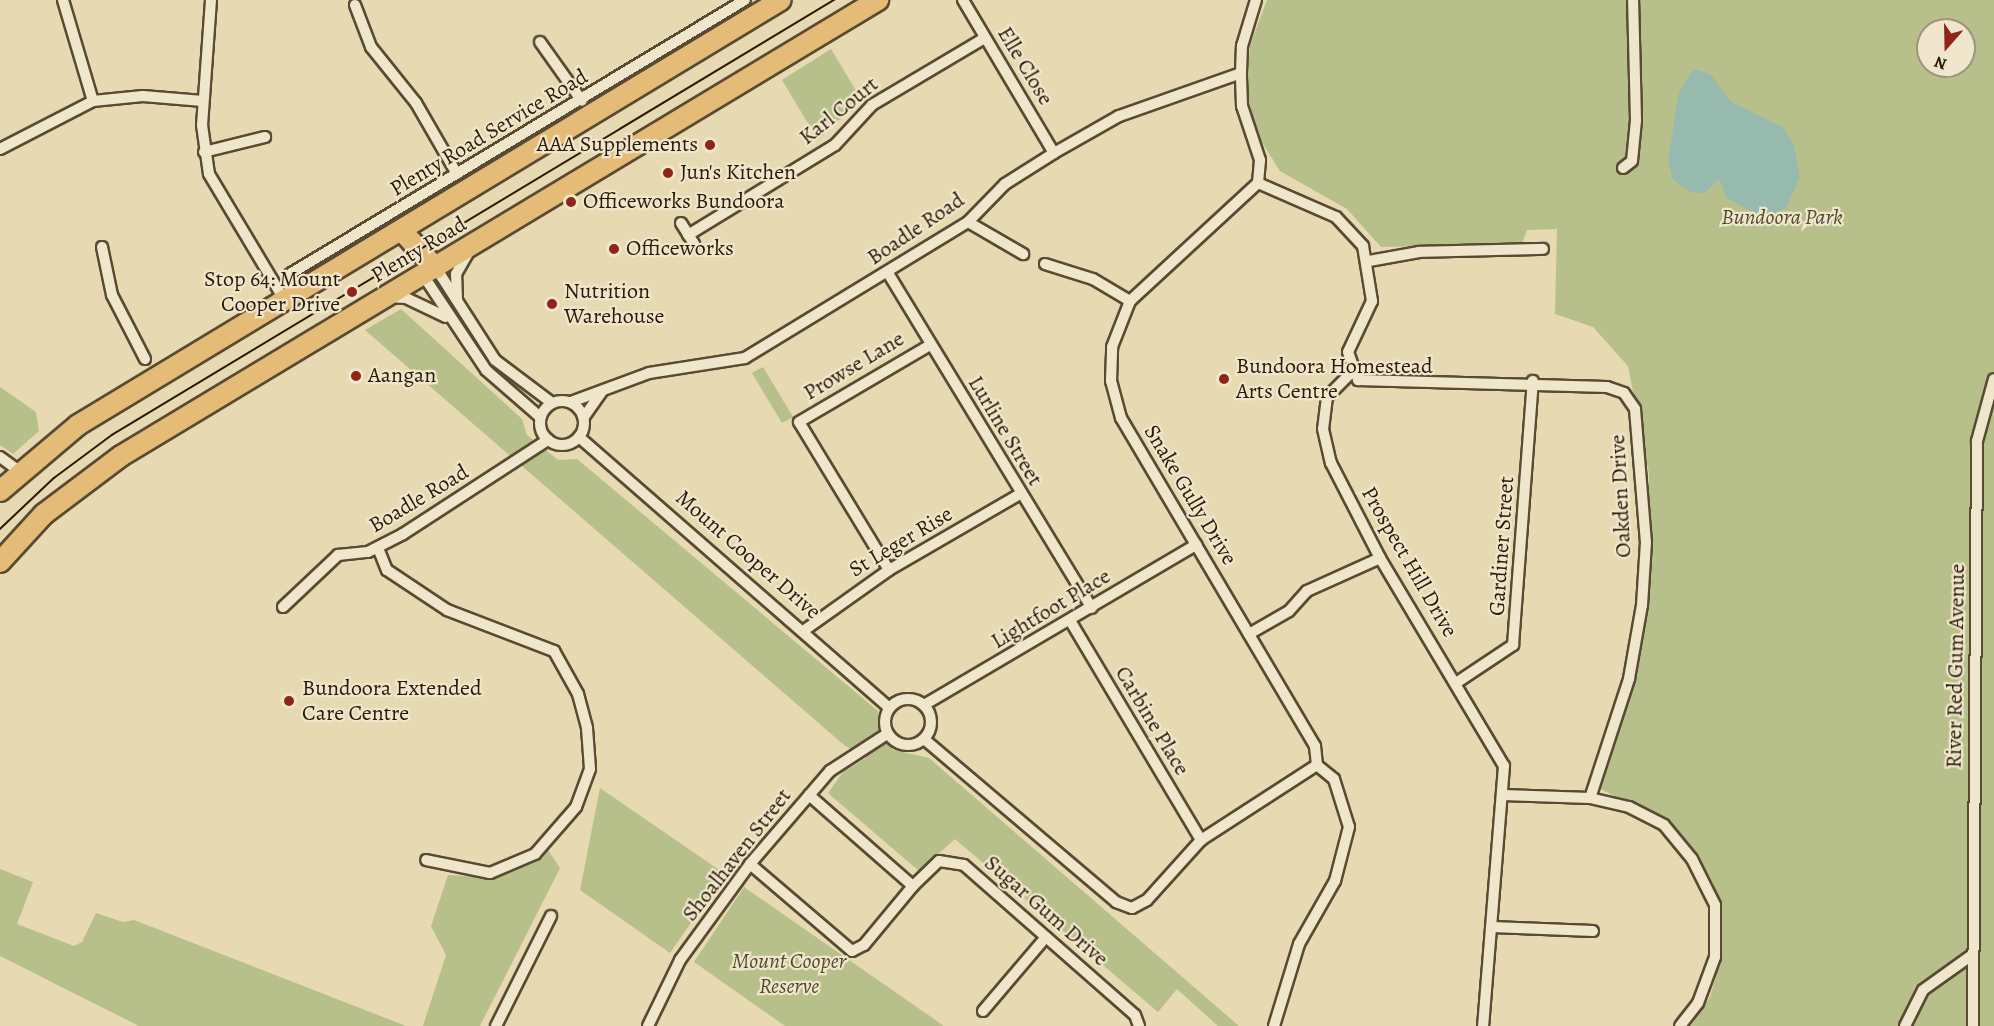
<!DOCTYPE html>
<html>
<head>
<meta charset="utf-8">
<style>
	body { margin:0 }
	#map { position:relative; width:1994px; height:1026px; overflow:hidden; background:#e7d9b1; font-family:Alegreya,serif }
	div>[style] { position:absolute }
	.green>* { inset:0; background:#b7bf8a }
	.water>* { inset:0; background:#97baae }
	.roads { filter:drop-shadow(2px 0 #594a32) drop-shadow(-2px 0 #594a32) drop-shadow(0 2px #594a32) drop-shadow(0 -2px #594a32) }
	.street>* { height:10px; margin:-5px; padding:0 5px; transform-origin:5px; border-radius:5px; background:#efe6cc }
	.street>.ring { margin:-5px; padding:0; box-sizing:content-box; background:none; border:10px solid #efe6cc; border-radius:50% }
	.highway>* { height:20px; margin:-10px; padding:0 10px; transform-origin:10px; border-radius:10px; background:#e4bc78 }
	.tram>* { height:1.5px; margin:-0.75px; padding:0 0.75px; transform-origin:0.75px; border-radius:0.75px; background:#2a1a07 }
	.dots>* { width:16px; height:16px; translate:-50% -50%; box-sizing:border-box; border:3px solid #efe6cc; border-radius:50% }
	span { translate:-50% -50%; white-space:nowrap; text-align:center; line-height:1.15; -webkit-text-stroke:4.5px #efe6cc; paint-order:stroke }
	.street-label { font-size:22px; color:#2a1a07 }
	.poi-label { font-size:22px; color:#2a1a07 }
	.right { translate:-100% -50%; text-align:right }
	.left { translate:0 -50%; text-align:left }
	.park-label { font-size:22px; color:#544c2e; font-style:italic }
	.north { position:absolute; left:1916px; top:18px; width:60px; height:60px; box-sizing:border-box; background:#efe6cc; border:2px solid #a0947d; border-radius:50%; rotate:200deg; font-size:16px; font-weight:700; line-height:24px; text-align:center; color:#2a1a07 }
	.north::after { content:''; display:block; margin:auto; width:21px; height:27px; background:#8f2418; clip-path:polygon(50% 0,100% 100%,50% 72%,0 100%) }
</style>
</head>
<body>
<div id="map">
	<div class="green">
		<i style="clip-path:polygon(evenodd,1267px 0,1994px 0,1994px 1026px,1691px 1026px,1710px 997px,1721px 958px,1722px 916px,1713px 883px,1697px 854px,1672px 826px,1601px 789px,1634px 685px,1649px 579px,1649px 474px,1628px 366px,1593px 327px,1555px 314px,1557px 229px,1527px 230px,1522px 244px,1381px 247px,1347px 209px,1280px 171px,1258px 136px,1247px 93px,1250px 45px,1267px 0,1928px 30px,1964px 30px,1964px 66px,1928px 66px,1928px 30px)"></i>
		<i style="clip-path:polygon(831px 49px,861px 99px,818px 140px,782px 80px)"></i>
		<i style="clip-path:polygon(401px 309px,522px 419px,527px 435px,558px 460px,577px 459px,878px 711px,878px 725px,893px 750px,929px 758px,1239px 1026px,1218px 1026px,1177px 989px,1158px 1012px,955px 839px,919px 871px,828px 793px,843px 772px,866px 758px,844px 745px,365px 330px)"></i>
		<i style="clip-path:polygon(763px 367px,793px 417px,782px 423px,752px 373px)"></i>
		<i style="clip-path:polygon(0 387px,36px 412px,39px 431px,13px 454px,0 445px)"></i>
		<i style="clip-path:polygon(600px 788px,725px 874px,670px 953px,580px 890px)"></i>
		<i style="clip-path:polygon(548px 850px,560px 868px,480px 1026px,423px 1026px,446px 955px,431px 926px,448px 875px,498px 878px)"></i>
		<i style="clip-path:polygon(0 869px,33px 882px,17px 924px,74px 946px,82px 942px,96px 913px,123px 922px,134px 920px,406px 1026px,139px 1026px,0 956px)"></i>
		<i style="clip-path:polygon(744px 887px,944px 1026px,785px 1026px,694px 962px)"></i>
	</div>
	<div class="water">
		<i style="clip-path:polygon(1694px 69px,1710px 74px,1731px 102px,1782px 127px,1793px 143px,1800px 177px,1786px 208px,1772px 214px,1751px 211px,1727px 198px,1719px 179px,1705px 193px,1691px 192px,1673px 180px,1668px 161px,1679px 91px)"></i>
	</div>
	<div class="roads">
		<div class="street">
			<i style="left:63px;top:0;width:105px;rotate:73.5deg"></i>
			<i style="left:211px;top:0;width:125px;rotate:94.1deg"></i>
			<i style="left:202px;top:125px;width:49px;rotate:81.9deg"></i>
			<i style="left:209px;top:174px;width:148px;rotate:59.1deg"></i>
			<i style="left:963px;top:0;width:178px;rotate:59.3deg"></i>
			<i style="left:355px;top:5px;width:45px;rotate:69.1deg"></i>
			<i style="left:371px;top:47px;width:72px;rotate:51.2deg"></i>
			<i style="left:416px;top:103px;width:82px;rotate:60deg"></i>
			<i style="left:540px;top:42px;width:72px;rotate:54.6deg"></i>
			<i style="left:0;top:149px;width:105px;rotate:-27.3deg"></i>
			<i style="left:93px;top:101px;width:50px;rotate:-5.7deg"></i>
			<i style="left:143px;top:96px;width:60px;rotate:4.8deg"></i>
			<i style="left:204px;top:152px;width:63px;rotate:-13.8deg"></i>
			<i style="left:1623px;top:168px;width:11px;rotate:-38deg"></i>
			<i style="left:1632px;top:161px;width:41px;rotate:-84.4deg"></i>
			<i style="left:1636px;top:120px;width:120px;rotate:-91.4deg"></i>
			<i style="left:1258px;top:183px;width:85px;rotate:23.6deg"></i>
			<i style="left:1336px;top:217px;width:40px;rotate:47deg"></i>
			<i style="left:1363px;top:246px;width:56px;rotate:80.7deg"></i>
			<i style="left:1372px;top:301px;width:56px;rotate:115.2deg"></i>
			<i style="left:1348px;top:352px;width:30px;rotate:70deg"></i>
			<i style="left:1358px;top:380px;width:249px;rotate:1.6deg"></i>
			<i style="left:1607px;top:387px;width:18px;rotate:19deg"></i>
			<i style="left:1624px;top:393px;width:19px;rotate:55deg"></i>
			<i style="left:1635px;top:409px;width:133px;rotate:85.3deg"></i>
			<i style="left:1646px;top:542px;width:63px;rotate:93.6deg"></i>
			<i style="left:1642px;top:605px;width:75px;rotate:100deg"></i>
			<i style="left:1629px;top:679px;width:125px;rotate:108.1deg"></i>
			<i style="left:968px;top:222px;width:64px;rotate:30.2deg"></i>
			<i style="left:681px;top:223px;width:25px;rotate:58deg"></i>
			<i style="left:688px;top:235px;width:172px;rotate:-31.5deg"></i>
			<i style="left:835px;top:145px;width:54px;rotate:-47.2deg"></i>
			<i style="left:872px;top:105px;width:131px;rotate:-30.7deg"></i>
			<i style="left:102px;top:247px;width:49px;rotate:78.2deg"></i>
			<i style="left:112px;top:295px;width:72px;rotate:62.7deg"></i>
			<i style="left:1369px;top:261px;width:51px;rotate:-10.2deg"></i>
			<i style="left:1419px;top:252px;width:124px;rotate:-1.4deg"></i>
			<i style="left:1045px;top:264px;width:50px;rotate:17.4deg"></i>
			<i style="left:1093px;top:279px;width:43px;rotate:30.7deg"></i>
			<i style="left:436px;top:268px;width:109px;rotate:57.3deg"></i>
			<i style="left:495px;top:360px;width:71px;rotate:37deg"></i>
			<i style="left:888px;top:273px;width:392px;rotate:58.7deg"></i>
			<i style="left:290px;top:274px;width:531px;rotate:-31.06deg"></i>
			<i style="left:423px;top:275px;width:114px;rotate:56.4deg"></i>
			<i style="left:486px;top:370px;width:72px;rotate:41deg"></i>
			<i style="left:388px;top:297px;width:18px;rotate:3deg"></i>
			<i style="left:406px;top:298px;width:44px;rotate:25.4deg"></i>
			<i style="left:457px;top:300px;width:26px;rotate:-92deg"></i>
			<i style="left:456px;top:274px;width:24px;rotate:-60deg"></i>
			<i style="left:1351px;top:373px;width:34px;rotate:135deg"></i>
			<i style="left:1327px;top:397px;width:32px;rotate:97deg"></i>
			<i style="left:1323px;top:429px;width:35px;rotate:77deg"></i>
			<i style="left:1331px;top:463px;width:107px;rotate:62.7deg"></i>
			<i style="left:1380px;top:558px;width:242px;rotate:59.2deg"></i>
			<i style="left:1504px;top:766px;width:261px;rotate:94.6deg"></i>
			<i class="ring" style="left:540px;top:401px;width:34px;height:34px"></i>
			<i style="left:571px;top:402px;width:83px;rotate:-20.4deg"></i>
			<i style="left:649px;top:373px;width:97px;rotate:-8.9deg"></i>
			<i style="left:745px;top:358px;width:261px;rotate:-31.4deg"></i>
			<i style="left:968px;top:222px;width:53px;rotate:-45.8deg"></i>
			<i style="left:1005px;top:184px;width:58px;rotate:-32.3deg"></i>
			<i style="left:1054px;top:153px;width:75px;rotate:-29.6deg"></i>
			<i style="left:1119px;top:116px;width:129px;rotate:-19.4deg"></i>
			<i style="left:584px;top:417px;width:32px;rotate:-55deg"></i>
			<i style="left:579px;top:437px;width:411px;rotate:41.1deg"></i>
			<i style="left:0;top:457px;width:26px;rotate:36deg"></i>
			<i style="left:378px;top:548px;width:24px;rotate:68deg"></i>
			<i style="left:387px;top:570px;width:72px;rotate:33.7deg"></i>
			<i style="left:447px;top:610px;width:115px;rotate:21deg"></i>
			<i style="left:554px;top:651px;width:49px;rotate:60.8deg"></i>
			<i style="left:578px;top:694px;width:35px;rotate:75deg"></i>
			<i style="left:587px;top:728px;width:41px;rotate:85.8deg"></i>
			<i style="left:590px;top:769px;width:40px;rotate:110.2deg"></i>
			<i style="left:576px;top:807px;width:62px;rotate:131.1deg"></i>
			<i style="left:535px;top:854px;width:49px;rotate:157.1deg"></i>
			<i style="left:490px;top:873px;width:65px;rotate:-168.5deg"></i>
			<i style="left:889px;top:570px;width:173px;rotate:-121.3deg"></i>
			<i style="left:799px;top:422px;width:152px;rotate:-30.4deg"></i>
			<i style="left:283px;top:607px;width:76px;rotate:-43.4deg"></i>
			<i style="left:338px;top:555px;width:30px;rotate:-6deg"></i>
			<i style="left:368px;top:552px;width:39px;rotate:-27deg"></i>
			<i style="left:403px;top:534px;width:173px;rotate:-33deg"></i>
			<i style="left:1071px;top:622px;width:254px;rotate:59.2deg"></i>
			<i style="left:806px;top:629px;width:102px;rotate:-35.4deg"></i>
			<i style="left:889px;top:570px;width:151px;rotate:-30.1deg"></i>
			<i style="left:1249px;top:634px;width:46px;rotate:-29.9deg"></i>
			<i style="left:1289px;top:611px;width:27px;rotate:-48deg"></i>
			<i style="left:1307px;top:591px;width:80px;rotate:-24.3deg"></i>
			<i style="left:1456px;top:683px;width:69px;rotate:-33.7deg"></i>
			<i style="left:1513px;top:645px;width:265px;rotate:-85.7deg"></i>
			<i class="ring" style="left:885px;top:699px;width:36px;height:36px"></i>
			<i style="left:924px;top:705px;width:316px;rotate:-30.5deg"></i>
			<i style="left:924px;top:739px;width:252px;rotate:40.3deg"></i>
			<i style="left:1116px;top:902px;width:17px;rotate:21deg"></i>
			<i style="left:1132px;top:908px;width:17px;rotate:-28deg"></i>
			<i style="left:1147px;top:900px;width:81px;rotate:-48deg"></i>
			<i style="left:1201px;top:840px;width:138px;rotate:-32.9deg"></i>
			<i style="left:1317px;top:765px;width:19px;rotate:-96deg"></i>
			<i style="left:1315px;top:746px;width:381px;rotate:-120.6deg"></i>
			<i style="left:1121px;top:418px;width:38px;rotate:-105deg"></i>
			<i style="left:1111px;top:381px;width:34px;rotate:-88deg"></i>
			<i style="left:1112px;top:347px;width:49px;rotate:-68.6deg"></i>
			<i style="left:1130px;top:301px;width:174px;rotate:-42.7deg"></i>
			<i style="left:1258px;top:183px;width:23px;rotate:-85deg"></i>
			<i style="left:1260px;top:160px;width:57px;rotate:-108.4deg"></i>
			<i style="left:1242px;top:106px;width:33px;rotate:-92deg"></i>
			<i style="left:1241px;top:73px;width:27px;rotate:-88deg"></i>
			<i style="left:1242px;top:46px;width:48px;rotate:-73.1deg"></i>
			<i style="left:809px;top:795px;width:138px;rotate:41.2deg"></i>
			<i style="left:913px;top:886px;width:36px;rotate:-44deg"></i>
			<i style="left:939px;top:861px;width:25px;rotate:9deg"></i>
			<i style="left:964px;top:865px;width:227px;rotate:41.3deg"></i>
			<i style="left:1135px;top:1015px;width:12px;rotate:70deg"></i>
			<i style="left:1503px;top:795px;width:87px;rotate:2deg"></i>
			<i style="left:1590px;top:798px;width:40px;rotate:13deg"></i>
			<i style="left:1629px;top:807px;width:39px;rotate:27deg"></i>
			<i style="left:1664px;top:825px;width:44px;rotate:50.5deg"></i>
			<i style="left:1692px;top:859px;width:51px;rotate:63.4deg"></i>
			<i style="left:1715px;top:905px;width:52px;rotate:90deg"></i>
			<i style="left:1715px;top:957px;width:49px;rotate:110.3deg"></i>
			<i style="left:1698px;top:1003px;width:29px;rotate:128deg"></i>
			<i style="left:750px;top:864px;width:134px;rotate:40.5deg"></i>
			<i style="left:852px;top:951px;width:13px;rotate:-27deg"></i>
			<i style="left:864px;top:945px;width:77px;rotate:-50.3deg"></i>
			<i style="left:1492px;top:927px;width:101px;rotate:2.3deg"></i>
			<i style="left:983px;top:1011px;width:97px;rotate:-49.6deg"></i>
			<i style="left:496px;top:1026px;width:123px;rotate:-63.4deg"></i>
			<i style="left:648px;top:1026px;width:73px;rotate:-64.1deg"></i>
			<i style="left:680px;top:960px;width:119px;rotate:-53.9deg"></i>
			<i style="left:750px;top:864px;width:123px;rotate:-49.3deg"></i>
			<i style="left:830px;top:771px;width:68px;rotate:-33deg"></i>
			<i style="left:1274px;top:1026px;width:86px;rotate:-73deg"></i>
			<i style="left:1299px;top:944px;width:73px;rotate:-60.3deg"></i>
			<i style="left:1335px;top:881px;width:56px;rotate:-75.5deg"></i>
			<i style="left:1349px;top:827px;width:50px;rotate:-107.4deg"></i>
			<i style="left:1334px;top:779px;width:22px;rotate:-141deg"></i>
			<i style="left:1905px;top:1026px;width:40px;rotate:-63.4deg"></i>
			<i style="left:1923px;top:990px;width:60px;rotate:-35.5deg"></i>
			<i style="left:1973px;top:1026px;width:585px;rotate:-89.61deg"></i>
			<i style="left:1977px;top:441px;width:64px;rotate:-74.7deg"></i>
		</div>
		<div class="highway">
			<i style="left:401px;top:230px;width:52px;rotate:47.4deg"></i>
			<i style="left:0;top:491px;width:102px;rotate:-40.2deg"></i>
			<i style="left:78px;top:425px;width:821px;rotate:-31.16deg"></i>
			<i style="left:0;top:562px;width:65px;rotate:-47.5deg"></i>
			<i style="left:44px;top:514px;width:96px;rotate:-37deg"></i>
			<i style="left:121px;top:456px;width:884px;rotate:-31.06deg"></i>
		</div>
	</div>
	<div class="tram">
		<i style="left:0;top:529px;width:74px;rotate:-43.4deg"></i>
		<i style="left:54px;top:478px;width:72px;rotate:-36.6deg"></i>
		<i style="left:112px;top:435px;width:843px;rotate:-31.07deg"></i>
	</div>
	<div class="dots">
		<i style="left:710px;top:145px;background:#8f2418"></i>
		<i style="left:668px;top:173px;background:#8f2418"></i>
		<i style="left:571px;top:202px;background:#8f2418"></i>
		<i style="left:614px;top:249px;background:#8f2418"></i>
		<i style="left:352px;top:292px;background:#8f2418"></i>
		<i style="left:552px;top:304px;background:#8f2418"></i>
		<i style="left:356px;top:376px;background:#8f2418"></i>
		<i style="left:1224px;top:379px;background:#8f2418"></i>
		<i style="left:289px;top:701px;background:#8f2418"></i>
	</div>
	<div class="street-label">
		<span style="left:1025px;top:66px;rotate:59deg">Elle Close</span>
		<span style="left:839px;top:111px;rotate:-39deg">Karl Court</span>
		<span style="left:489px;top:133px;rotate:-31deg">Plenty Road Service Road</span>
		<span style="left:916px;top:229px;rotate:-34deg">Boadle Road</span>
		<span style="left:419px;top:250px;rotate:-31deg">Plenty Road</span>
		<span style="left:854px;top:366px;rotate:-31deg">Prowse Lane</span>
		<span style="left:1005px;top:431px;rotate:59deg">Lurline Street</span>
		<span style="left:1190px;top:495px;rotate:59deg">Snake Gully Drive</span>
		<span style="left:1621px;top:496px;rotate:-93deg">Oakden Drive</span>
		<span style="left:419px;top:499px;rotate:-31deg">Boadle Road</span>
		<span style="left:901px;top:542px;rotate:-31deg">St Leger Rise</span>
		<span style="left:1502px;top:546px;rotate:-86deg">Gardiner Street</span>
		<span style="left:748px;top:555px;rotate:41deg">Mount Cooper Drive</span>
		<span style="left:1409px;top:562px;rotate:60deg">Prospect Hill Drive</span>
		<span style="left:1051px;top:609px;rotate:-31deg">Lightfoot Place</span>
		<span style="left:1956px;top:666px;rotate:-89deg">River Red Gum Avenue</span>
		<span style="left:1152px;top:721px;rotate:59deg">Carbine Place</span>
		<span style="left:737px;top:855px;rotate:-52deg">Shoalhaven Street</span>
		<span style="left:1046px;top:911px;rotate:41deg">Sugar Gum Drive</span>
	</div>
	<div class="poi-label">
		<span class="right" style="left:698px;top:145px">AAA Supplements</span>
		<span class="left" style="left:680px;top:173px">Jun's Kitchen</span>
		<span class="left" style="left:583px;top:202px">Officeworks Bundoora</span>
		<span class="left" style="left:626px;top:249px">Officeworks</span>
		<span class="right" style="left:340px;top:292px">Stop 64: Mount<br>Cooper Drive</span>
		<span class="left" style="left:564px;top:304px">Nutrition<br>Warehouse</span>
		<span class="left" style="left:1236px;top:379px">Bundoora Homestead<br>Arts Centre</span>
		<span class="left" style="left:368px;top:376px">Aangan</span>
		<span class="left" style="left:302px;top:701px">Bundoora Extended<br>Care Centre</span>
	</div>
	<div class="park-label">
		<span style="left:1782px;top:218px">Bundoora Park</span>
		<span style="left:789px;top:974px">Mount Cooper<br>Reserve</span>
	</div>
	<div class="north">N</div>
</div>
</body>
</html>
